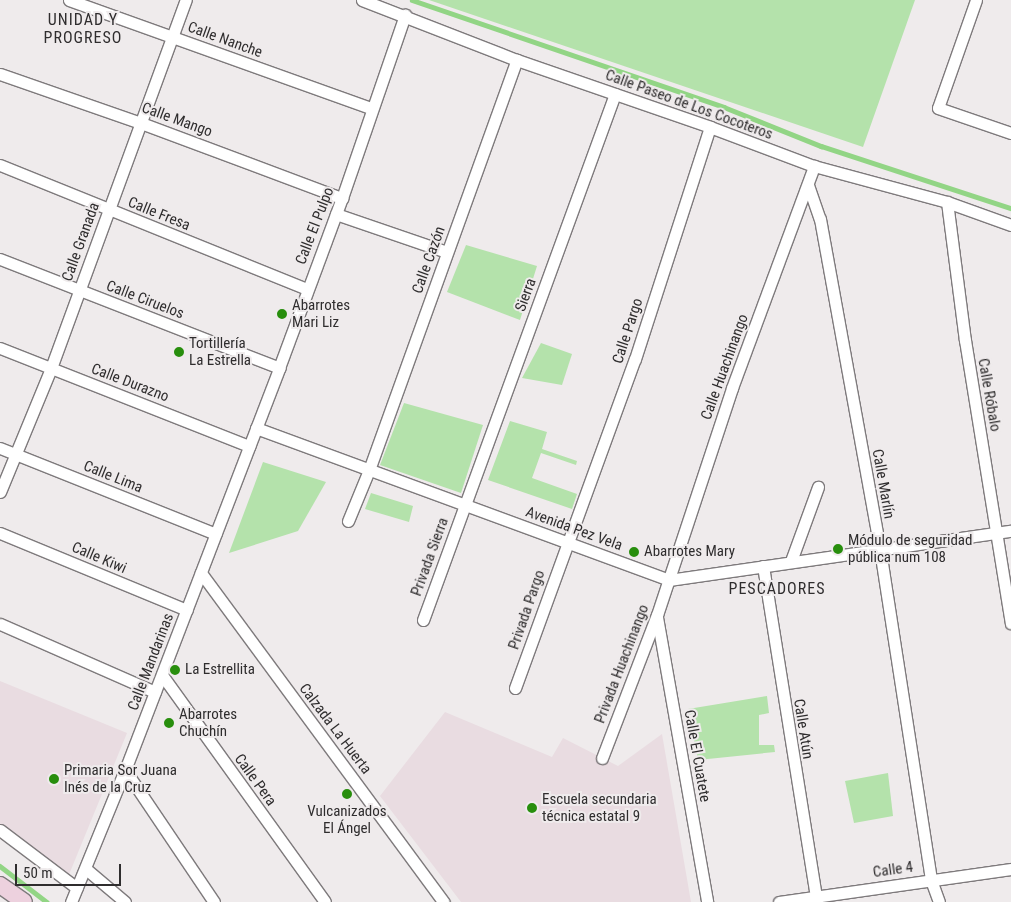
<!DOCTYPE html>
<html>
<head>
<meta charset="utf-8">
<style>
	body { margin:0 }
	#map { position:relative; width:1011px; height:902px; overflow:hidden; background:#efebec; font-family:"Roboto Condensed",sans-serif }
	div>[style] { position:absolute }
	.built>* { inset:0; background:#e9dce1 }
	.green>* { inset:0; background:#b4e2ab }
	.stream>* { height:4.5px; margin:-2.25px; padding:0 2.25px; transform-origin:2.25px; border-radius:2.25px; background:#92d585 }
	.roads { filter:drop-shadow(1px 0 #7e7a7c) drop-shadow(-1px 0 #7e7a7c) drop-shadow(0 1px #7e7a7c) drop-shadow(0 -1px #7e7a7c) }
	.street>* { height:11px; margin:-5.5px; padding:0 5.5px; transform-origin:5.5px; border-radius:5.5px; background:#fff }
	.secondary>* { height:16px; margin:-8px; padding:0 8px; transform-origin:8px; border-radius:8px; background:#edd1de }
	.dots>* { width:14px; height:14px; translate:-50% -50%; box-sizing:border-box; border:2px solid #efebec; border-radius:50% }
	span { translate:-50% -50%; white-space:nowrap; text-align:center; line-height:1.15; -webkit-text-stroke:4px #efebec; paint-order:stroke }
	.street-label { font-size:15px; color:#2f2d2e }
	.poi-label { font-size:15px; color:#2f2d2e }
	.left { translate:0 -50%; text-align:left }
	.neighbourhood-label { font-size:16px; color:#2f2d2e; letter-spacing:1px }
	.scale { position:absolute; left:15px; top:864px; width:106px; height:22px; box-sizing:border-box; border:2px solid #2f2d2e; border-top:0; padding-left:6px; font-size:15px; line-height:18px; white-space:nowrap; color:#2f2d2e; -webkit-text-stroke:4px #efebec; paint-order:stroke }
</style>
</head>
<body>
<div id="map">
	<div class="built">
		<i style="clip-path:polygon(0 681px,127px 733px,68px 877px,0 824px)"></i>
		<i style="clip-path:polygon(445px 712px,552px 757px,563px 738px,618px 766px,662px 734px,691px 902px,461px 902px,380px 796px)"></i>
	</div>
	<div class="green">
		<i style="clip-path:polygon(429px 0,915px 0,863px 147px)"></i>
		<i style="clip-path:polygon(466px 245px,537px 266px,520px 320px,447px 292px)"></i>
		<i style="clip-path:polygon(541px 343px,572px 354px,562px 385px,522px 378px)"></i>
		<i style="clip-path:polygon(404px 403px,483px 425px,461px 493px,380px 465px)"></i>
		<i style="clip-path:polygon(510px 421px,547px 432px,542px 449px,577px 461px,576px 465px,541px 453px,532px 478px,577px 494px,572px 509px,488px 480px)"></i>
		<i style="clip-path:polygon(263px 462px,326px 482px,298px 531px,229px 553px)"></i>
		<i style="clip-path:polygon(371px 493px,413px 506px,409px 522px,365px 509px)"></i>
		<i style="clip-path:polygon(767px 696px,769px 713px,759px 715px,759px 745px,774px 745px,775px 752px,698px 760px,688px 709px)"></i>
		<i style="clip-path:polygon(888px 773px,893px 816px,854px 823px,845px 781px)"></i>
	</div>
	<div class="stream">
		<i style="left:412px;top:0;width:330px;rotate:18.9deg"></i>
		<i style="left:724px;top:107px;width:105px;rotate:21.9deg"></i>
		<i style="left:821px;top:146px;width:200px;rotate:18.1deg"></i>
		<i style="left:0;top:866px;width:59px;rotate:37.5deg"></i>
	</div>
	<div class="roads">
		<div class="street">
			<i style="left:69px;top:0;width:321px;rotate:19.7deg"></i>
			<i style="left:362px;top:0;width:166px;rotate:21.2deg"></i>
			<i style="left:517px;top:60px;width:204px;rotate:19.1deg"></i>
			<i style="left:710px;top:127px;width:111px;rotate:20.6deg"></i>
			<i style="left:814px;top:166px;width:138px;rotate:15.1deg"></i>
			<i style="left:947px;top:202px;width:68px;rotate:19.8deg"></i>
			<i style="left:976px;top:0;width:114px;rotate:109.4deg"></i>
			<i style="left:938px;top:108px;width:77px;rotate:18.9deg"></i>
			<i style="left:0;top:74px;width:149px;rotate:19.2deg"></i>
			<i style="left:141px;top:123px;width:215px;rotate:20.5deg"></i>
			<i style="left:0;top:165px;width:331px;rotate:22deg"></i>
			<i style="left:808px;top:185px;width:36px;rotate:71deg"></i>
			<i style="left:820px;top:219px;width:336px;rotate:79.7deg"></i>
			<i style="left:880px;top:550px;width:334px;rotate:81.2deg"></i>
			<i style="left:931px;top:880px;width:23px;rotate:70deg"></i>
			<i style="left:947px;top:202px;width:139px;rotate:82.6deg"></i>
			<i style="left:965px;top:340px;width:287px;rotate:80.8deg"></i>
			<i style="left:336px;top:214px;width:117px;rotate:18.9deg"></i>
			<i style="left:0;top:259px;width:300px;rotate:21.3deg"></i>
			<i style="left:0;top:348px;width:268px;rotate:21.5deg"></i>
			<i style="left:256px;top:428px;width:440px;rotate:20.2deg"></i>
			<i style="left:669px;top:580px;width:345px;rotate:-8.2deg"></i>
			<i style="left:0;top:448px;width:232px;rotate:21.7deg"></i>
			<i style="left:0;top:492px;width:134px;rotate:-67.6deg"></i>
			<i style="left:51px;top:368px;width:392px;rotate:-69.9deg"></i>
			<i style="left:348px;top:521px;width:55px;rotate:-67.6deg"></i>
			<i style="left:369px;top:470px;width:436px;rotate:-70.2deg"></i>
			<i style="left:0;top:533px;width:202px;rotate:22.4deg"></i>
			<i style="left:791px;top:561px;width:79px;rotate:-70deg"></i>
			<i style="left:763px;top:566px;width:340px;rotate:80.9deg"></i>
			<i style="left:201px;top:573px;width:409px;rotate:53.6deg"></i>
			<i style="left:657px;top:617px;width:289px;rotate:80deg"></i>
			<i style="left:423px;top:620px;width:560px;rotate:-69.95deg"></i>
			<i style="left:0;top:624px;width:169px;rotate:23.7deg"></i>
			<i style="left:162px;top:675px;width:279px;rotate:54.3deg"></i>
			<i style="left:515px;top:688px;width:350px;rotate:-70deg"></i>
			<i style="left:635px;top:359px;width:244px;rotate:-72.1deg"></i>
			<i style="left:602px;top:758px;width:153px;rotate:-69deg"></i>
			<i style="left:657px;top:615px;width:239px;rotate:-71.7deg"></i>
			<i style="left:732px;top:388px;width:237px;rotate:-69.7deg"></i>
			<i style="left:125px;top:770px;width:159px;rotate:56deg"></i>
			<i style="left:0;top:830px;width:96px;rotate:37deg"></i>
			<i style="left:86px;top:869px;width:51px;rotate:40.2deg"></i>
			<i style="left:71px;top:902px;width:143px;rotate:-67.8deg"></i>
			<i style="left:125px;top:770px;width:430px;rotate:-69deg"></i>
			<i style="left:279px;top:368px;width:181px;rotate:-69.7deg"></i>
			<i style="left:342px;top:198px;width:194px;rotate:-71deg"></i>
			<i style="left:779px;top:902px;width:234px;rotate:-8.1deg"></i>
		</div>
		<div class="secondary">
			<i style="left:0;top:885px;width:29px;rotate:35deg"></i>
		</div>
	</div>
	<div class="dots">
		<i style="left:282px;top:314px;background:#288e0d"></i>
		<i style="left:179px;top:352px;background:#288e0d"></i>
		<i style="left:838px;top:549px;background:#288e0d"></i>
		<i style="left:634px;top:552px;background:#288e0d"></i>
		<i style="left:175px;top:670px;background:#288e0d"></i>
		<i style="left:169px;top:723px;background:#288e0d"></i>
		<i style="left:54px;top:779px;background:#288e0d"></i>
		<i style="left:347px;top:794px;background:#288e0d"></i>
		<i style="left:532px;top:808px;background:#288e0d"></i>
	</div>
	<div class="street-label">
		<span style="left:225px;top:40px;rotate:20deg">Calle Nanche</span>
		<span style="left:689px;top:105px;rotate:20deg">Calle Paseo de Los Cocoteros</span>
		<span style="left:177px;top:120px;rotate:20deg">Calle Mango</span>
		<span style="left:159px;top:214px;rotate:22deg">Calle Fresa</span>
		<span style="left:315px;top:226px;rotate:-69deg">Calle El Pulpo</span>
		<span style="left:81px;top:242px;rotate:-70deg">Calle Granada</span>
		<span style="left:429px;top:260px;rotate:-70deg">Calle Cazón</span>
		<span style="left:526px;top:295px;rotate:-70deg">Sierra</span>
		<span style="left:145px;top:300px;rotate:21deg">Calle Ciruelos</span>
		<span style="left:628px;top:331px;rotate:-72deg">Calle Pargo</span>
		<span style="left:725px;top:367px;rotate:-70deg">Calle Huachinango</span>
		<span style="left:130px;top:383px;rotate:21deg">Calle Durazno</span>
		<span style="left:989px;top:395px;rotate:80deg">Calle Róbalo</span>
		<span style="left:113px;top:477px;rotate:22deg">Calle Lima</span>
		<span style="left:883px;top:484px;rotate:80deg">Calle Marlín</span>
		<span style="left:574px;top:529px;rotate:20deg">Avenida Pez Vela</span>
		<span style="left:430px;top:557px;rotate:-70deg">Privada Sierra</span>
		<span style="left:99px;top:558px;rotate:23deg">Calle Kiwi</span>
		<span style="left:527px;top:610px;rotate:-71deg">Privada Pargo</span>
		<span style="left:151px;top:662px;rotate:-69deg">Calle Mandarinas</span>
		<span style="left:622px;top:664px;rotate:-69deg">Privada Huachinango</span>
		<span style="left:335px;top:729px;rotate:53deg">Calzada La Huerta</span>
		<span style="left:803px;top:729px;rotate:81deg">Calle Atún</span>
		<span style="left:697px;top:756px;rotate:80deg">Calle El Cuatete</span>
		<span style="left:255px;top:780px;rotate:54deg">Calle Pera</span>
		<span style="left:893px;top:870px;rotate:-8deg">Calle 4</span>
	</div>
	<div class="poi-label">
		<span class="left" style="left:292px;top:314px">Abarrotes<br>Mari Liz</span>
		<span class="left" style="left:189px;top:352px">Tortillería<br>La Estrella</span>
		<span class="left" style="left:848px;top:549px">Módulo de seguridad<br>pública num 108</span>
		<span class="left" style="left:644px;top:552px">Abarrotes Mary</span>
		<span class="left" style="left:185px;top:670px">La Estrellita</span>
		<span class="left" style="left:179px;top:723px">Abarrotes<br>Chuchín</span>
		<span class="left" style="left:64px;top:779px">Primaria Sor Juana<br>Inés de la Cruz</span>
		<span class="left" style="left:542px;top:808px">Escuela secundaria<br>técnica estatal 9</span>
		<span style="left:347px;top:820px">Vulcanizados<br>El Ángel</span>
	</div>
	<div class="neighbourhood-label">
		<span style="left:83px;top:29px">UNIDAD Y<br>PROGRESO</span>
		<span style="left:777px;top:589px">PESCADORES</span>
	</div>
	<div class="scale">50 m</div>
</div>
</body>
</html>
